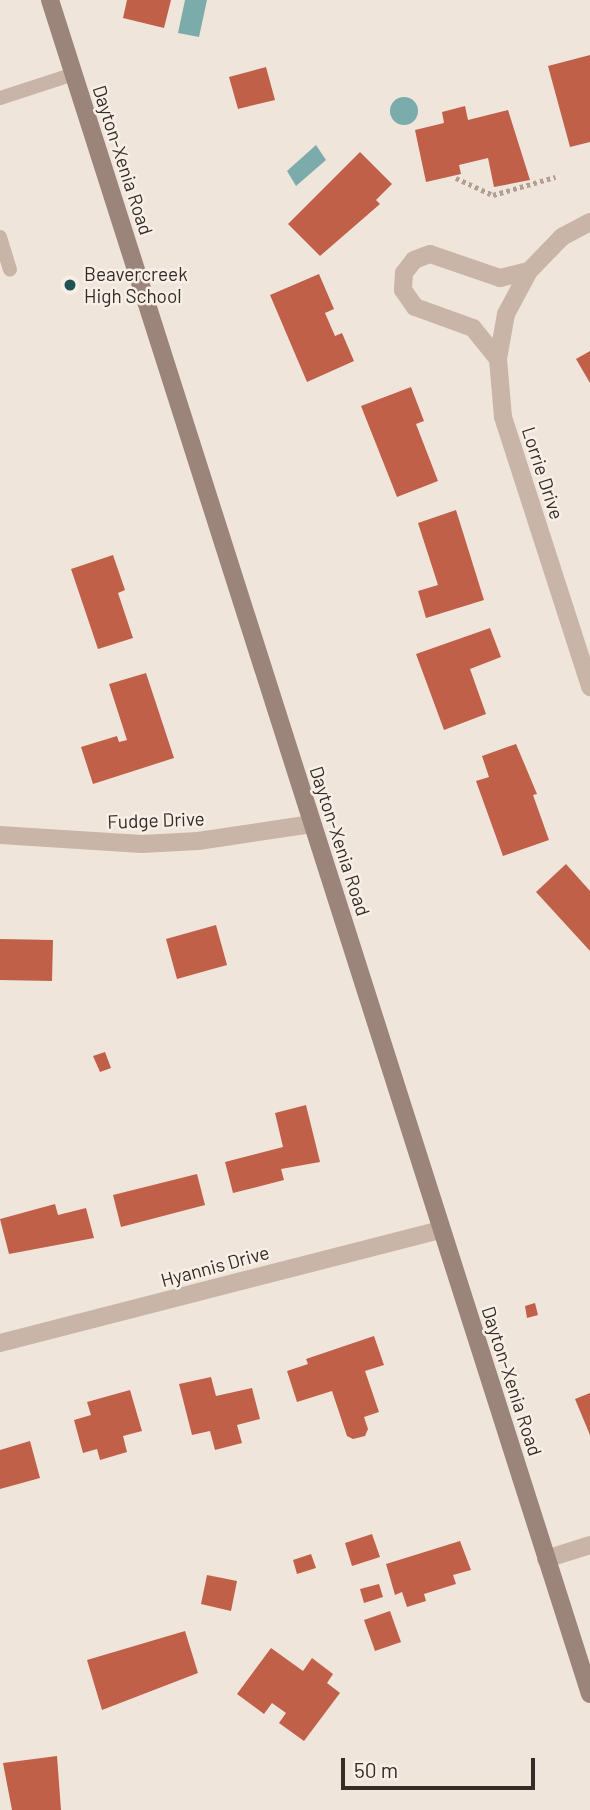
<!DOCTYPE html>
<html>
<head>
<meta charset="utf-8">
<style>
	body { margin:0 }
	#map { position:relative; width:590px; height:1810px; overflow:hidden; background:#f0e5db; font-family:Barlow,sans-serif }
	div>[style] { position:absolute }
	.water>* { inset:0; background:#7bacab }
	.round { border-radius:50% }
	.building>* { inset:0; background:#c06049 }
	.path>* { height:4.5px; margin-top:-2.25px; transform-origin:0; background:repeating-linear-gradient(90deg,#b39f92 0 3.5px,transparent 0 7px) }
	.service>* { height:14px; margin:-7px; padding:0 7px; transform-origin:7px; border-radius:7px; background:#c8b5a7 }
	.minor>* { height:18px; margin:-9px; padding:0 9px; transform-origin:9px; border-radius:9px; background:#c8b5a7 }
	.tertiary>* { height:18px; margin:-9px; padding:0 9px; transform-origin:9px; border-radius:9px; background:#c8b5a7 }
	.secondary>* { height:18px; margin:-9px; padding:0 9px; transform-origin:9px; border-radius:9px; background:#9b8479 }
	.dots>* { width:19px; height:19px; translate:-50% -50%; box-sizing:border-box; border:4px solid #f8efe7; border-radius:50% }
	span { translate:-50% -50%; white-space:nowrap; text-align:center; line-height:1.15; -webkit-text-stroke:5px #f8efe7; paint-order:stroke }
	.street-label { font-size:19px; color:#352b27 }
	.poi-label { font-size:19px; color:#352b27 }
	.left { translate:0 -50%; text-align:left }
	.scale { position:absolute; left:341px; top:1758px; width:194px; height:32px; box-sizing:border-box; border:4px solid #352b27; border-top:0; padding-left:9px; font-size:21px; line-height:24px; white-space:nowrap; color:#352b27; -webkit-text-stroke:5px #f8efe7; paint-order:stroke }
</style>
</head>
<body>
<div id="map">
	<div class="water">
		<i style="clip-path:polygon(185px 0,207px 0,199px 37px,178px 33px)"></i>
		<i class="round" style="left:390px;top:97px;width:28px;height:28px"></i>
		<i style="clip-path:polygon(316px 145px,326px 160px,296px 186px,287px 171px)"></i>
	</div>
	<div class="building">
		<i style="clip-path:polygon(127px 0,171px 0,164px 28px,123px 18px)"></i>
		<i style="clip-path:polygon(590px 55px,590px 142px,570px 147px,548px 66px)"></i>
		<i style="clip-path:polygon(266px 67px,275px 100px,238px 109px,229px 77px)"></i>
		<i style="clip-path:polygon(465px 106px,468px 120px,508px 110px,530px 180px,494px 187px,488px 158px,459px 165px,461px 174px,426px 182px,415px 130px,444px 123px,442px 112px)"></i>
		<i style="clip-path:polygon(360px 152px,392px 184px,376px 200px,380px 204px,320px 256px,288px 224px)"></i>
		<i style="clip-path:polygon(319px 274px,334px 309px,325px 313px,335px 336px,342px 333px,354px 361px,307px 382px,270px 295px)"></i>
		<i style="clip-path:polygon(590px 351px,590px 383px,576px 359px)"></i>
		<i style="clip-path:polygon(411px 387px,424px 421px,416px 424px,438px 481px,397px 497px,361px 406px)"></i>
		<i style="clip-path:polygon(456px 510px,484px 600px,426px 618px,418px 591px,438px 585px,418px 523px)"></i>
		<i style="clip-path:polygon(113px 555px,125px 590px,118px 593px,133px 638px,98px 649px,71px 569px)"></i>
		<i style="clip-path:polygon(490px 628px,501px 657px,470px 669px,486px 714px,444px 730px,416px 654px)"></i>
		<i style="clip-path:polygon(146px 673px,174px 758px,93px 784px,81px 747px,117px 736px,119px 742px,127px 740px,109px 684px)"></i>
		<i style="clip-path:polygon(516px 744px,537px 794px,533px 795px,549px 840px,503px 856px,476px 781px,489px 777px,482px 756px)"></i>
		<i style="clip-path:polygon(566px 864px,590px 891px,590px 951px,536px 892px)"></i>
		<i style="clip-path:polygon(216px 925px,227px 965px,177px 979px,166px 939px)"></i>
		<i style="clip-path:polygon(0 939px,53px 940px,52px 981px,0 980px)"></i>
		<i style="clip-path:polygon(105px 1052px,111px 1068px,100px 1072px,93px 1056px)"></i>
		<i style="clip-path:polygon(306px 1105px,320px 1162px,281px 1169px,284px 1180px,233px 1193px,225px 1162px,283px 1147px,275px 1113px)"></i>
		<i style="clip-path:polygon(197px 1174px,205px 1205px,121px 1227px,113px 1195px)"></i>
		<i style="clip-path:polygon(55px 1204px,58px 1215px,86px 1208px,94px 1238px,9px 1254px,0 1219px)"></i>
		<i style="clip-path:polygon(535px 1303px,538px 1315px,527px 1318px,525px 1306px)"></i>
		<i style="clip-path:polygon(374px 1336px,384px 1365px,365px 1371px,379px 1412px,364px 1417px,368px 1429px,365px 1436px,353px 1439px,347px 1436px,332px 1391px,297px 1402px,287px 1371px,308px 1364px,306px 1359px)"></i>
		<i style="clip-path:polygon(211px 1377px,216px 1396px,252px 1388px,260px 1419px,237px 1425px,242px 1443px,215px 1450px,210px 1431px,192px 1435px,179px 1384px)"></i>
		<i style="clip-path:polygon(130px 1390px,142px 1431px,123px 1436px,127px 1452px,100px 1460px,97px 1449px,83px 1453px,74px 1420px,91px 1415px,87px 1402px)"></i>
		<i style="clip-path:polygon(590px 1393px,590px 1435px,575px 1399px)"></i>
		<i style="clip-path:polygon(30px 1441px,40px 1478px,0 1489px,0 1450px)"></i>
		<i style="clip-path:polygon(372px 1534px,380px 1557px,352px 1566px,345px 1543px)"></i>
		<i style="clip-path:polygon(460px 1541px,471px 1570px,453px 1575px,456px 1584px,424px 1594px,426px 1601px,407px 1607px,402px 1592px,395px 1595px,386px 1564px)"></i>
		<i style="clip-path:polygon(311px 1554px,316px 1568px,297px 1574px,293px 1560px)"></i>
		<i style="clip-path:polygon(207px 1575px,237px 1581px,231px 1611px,201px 1604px)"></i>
		<i style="clip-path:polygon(379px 1584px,383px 1597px,364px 1603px,360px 1589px)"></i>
		<i style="clip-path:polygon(390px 1611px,401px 1642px,375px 1651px,364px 1620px)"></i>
		<i style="clip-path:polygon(185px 1631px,198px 1673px,102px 1710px,87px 1660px)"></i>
		<i style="clip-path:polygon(271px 1648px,303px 1671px,312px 1658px,333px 1674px,327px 1683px,340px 1693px,304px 1741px,279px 1723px,286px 1713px,272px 1703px,264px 1714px,237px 1694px)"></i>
		<i style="clip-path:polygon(57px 1756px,61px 1810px,12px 1810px,3px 1763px)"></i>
	</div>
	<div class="path">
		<i style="left:456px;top:178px;width:41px;rotate:24.7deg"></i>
		<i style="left:493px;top:195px;width:65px;rotate:-16.2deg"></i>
	</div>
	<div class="service">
		<i style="left:0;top:98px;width:78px;rotate:-18deg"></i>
		<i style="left:0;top:237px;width:34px;rotate:73deg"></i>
	</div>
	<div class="minor">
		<i style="left:590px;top:222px;width:32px;rotate:152deg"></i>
		<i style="left:562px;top:237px;width:47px;rotate:134.1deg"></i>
		<i style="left:529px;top:271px;width:49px;rotate:118.1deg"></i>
		<i style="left:506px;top:314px;width:46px;rotate:100.1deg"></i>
		<i style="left:498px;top:359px;width:58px;rotate:85.1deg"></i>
		<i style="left:503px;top:417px;width:284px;rotate:72.1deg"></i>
		<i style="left:498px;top:359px;width:40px;rotate:-129deg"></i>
		<i style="left:473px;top:328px;width:62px;rotate:-160.1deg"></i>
		<i style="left:415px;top:307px;width:21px;rotate:-125deg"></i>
		<i style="left:403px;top:290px;width:17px;rotate:-87deg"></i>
		<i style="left:404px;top:273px;width:16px;rotate:-52deg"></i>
		<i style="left:414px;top:260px;width:17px;rotate:-21deg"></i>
		<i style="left:430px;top:254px;width:74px;rotate:18.9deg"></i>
		<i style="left:500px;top:278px;width:30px;rotate:-14deg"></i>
		<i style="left:0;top:1343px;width:455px;rotate:-14.4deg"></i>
		<i style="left:546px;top:1559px;width:46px;rotate:-17.7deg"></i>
	</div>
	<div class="tertiary">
		<i style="left:0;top:835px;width:142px;rotate:3.6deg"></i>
		<i style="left:142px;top:844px;width:56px;rotate:-3.1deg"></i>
		<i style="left:198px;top:841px;width:115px;rotate:-8.5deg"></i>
	</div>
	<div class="secondary">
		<i style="left:50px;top:0;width:1778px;rotate:72.32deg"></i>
	</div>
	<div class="dots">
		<i style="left:70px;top:285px;background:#1f5354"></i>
	</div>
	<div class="street-label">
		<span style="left:123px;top:160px;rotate:72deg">Dayton-Xenia Road</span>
		<span style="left:543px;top:473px;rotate:72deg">Lorrie Drive</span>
		<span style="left:156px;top:820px;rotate:-2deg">Fudge Drive</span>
		<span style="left:340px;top:841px;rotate:72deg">Dayton-Xenia Road</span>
		<span style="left:215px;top:1266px;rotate:-15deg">Hyannis Drive</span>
		<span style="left:512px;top:1381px;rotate:72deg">Dayton-Xenia Road</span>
	</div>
	<div class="poi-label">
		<span class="left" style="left:84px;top:285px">Beavercreek<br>High School</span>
	</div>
	<div class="scale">50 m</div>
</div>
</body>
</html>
